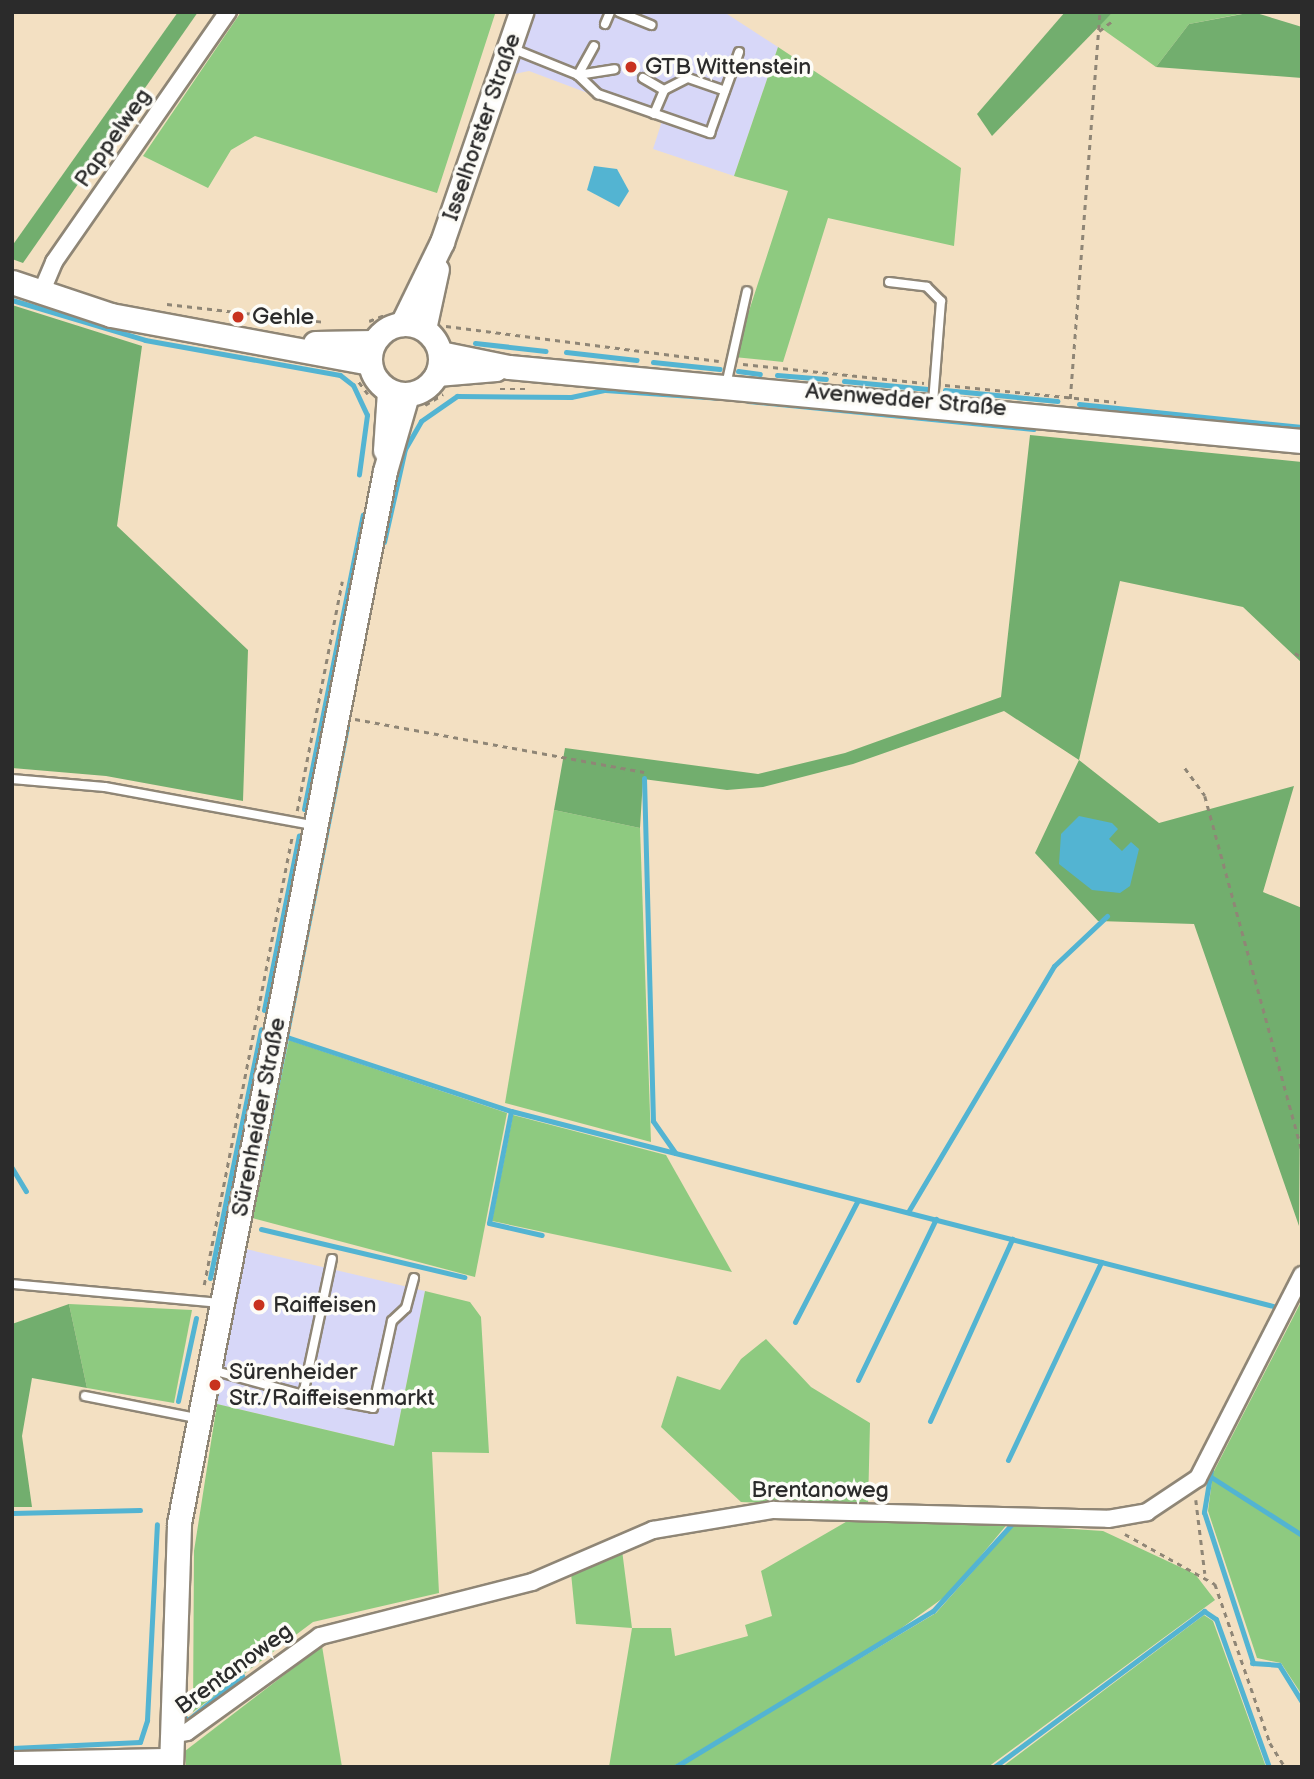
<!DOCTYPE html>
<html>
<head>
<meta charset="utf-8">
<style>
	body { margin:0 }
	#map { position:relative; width:1314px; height:1779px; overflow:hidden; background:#f3e0c2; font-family:"Balsamiq Sans",sans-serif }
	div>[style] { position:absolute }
	.built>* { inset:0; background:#d7d7f8 }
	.green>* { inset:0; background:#8eca80 }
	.forest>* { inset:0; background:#72ae6e }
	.water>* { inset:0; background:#53b4d2 }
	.stream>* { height:5px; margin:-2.5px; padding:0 2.5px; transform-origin:2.5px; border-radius:2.5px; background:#53b4d2 }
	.path>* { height:2.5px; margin-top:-1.25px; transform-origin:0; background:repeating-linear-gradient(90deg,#8f8676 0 5px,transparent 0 10px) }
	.roads { filter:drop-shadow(2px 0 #8f8676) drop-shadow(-2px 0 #8f8676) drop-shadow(0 2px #8f8676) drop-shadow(0 -2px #8f8676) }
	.lane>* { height:8px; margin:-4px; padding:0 4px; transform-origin:4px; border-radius:4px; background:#fff }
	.street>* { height:16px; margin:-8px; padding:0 8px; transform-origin:8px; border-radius:8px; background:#fff }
	.secondary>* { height:23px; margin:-11.5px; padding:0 11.5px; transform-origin:11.5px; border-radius:11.5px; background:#fff }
	.secondary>.ring { margin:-11.5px; padding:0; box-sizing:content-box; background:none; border:23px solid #fff; border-radius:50% }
	.dots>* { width:19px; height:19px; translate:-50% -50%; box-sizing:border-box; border:4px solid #fdfcf7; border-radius:50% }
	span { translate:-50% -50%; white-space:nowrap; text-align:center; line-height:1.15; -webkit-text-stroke:7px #fdfcf7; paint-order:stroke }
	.poi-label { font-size:23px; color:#2b2b2b }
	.left { translate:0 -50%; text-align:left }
	.street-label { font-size:23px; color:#2b2b2b }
	.frame { position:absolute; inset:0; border:14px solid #2b2b2b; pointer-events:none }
</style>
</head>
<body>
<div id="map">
	<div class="built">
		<i style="clip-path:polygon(536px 12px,724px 12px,778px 47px,734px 176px,653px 149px,662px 121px,529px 71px,514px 74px)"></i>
		<i style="clip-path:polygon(246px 1249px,425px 1291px,394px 1446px,217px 1404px)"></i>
	</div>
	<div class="green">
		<i style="clip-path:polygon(241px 12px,495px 14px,437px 193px,255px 136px,231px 150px,208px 188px,143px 156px)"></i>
		<i style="clip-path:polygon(1113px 12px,1251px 12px,1189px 24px,1156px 67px,1098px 26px)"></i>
		<i style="clip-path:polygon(778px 47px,961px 168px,954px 246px,828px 218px,783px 362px,734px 357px,788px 191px,734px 176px)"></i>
		<i style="clip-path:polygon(554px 810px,640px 828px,651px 1142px,505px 1103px)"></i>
		<i style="clip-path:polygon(289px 1040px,507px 1113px,475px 1277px,252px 1218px)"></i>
		<i style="clip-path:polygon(513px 1115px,666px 1155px,732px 1272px,492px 1221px)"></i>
		<i style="clip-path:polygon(425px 1291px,470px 1302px,481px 1317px,489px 1453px,432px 1452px,439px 1593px,313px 1622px,193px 1712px,194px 1551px,217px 1404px,394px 1446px)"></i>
		<i style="clip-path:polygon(1302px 1300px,1302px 1695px,1281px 1663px,1257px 1658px,1208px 1511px,1213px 1473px)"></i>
		<i style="clip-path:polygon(69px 1304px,192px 1310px,174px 1403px,87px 1388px)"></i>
		<i style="clip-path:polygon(766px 1339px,811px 1387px,870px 1423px,868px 1507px,741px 1502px,661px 1427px,677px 1376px,720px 1390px,741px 1359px)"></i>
		<i style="clip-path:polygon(851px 1519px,1009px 1522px,950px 1593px,885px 1640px,672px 1767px,609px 1767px,632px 1628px,576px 1624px,571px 1573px,622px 1550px,632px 1628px,671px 1628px,675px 1656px,748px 1636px,745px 1625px,772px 1616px,761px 1571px)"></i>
		<i style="clip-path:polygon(1014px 1525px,1103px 1531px,1195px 1574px,1215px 1600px,988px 1767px,678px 1767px,936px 1613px)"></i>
		<i style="clip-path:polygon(1204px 1615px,1213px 1621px,1266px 1767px,1002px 1767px)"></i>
		<i style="clip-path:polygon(322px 1646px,342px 1767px,186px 1767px,185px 1751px)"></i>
	</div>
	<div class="forest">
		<i style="clip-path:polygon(178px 12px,198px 12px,23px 263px,12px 259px,12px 246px)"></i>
		<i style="clip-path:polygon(1065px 12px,1113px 12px,992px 136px,977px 114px)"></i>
		<i style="clip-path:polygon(1253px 12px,1302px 27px,1302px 78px,1156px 67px,1189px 24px)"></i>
		<i style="clip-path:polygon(12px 305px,142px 346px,117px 526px,248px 650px,243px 801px,106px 776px,12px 768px)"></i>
		<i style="clip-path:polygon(1030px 435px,1302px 462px,1302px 663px,1243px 607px,1120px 581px,1079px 760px,1159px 823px,1294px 786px,1263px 892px,1302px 908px,1299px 1226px,1194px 924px,1098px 921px,1035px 853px,1079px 760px,1004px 711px,853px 764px,763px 787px,727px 790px,643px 779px,640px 828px,554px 810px,565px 748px,758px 774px,845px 753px,1001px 697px)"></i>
		<i style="clip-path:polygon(69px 1304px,87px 1388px,32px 1378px,22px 1436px,32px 1507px,12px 1507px,12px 1324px)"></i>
	</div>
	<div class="water">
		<i style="clip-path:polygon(594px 166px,617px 169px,629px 191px,619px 207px,587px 190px)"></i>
		<i style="clip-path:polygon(1079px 816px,1112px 823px,1118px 829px,1109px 839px,1122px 851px,1131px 842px,1139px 849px,1130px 886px,1120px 893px,1092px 890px,1059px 864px,1061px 834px)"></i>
	</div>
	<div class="stream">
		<i style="left:12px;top:300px;width:139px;rotate:16.7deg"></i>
		<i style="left:145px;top:340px;width:198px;rotate:10.2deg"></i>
		<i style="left:340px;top:375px;width:16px;rotate:38deg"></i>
		<i style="left:353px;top:385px;width:33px;rotate:65deg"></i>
		<i style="left:367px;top:415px;width:60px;rotate:97.7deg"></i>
		<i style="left:475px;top:343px;width:71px;rotate:6.4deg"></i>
		<i style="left:566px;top:352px;width:71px;rotate:6.4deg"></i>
		<i style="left:653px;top:362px;width:67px;rotate:6deg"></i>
		<i style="left:738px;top:371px;width:22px;rotate:8deg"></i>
		<i style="left:777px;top:375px;width:49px;rotate:4.7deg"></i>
		<i style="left:844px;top:381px;width:84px;rotate:5.4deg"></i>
		<i style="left:945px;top:390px;width:113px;rotate:5.6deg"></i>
		<i style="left:748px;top:401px;width:287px;rotate:5.6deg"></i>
		<i style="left:1079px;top:404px;width:224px;rotate:5.9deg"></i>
		<i style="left:384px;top:542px;width:95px;rotate:-77.3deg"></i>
		<i style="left:405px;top:449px;width:32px;rotate:-60deg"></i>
		<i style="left:421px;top:421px;width:44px;rotate:-34.8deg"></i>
		<i style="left:457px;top:396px;width:114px;rotate:0.5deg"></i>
		<i style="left:571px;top:397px;width:35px;rotate:-12deg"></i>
		<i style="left:605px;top:390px;width:116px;rotate:3.9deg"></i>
		<i style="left:644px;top:778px;width:343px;rotate:88.5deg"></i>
		<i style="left:653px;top:1121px;width:39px;rotate:55deg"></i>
		<i style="left:304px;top:809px;width:300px;rotate:-78.7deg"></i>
		<i style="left:264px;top:1010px;width:178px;rotate:-78.7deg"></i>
		<i style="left:287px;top:1037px;width:236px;rotate:18.3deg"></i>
		<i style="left:511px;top:1111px;width:787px;rotate:14.35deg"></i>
		<i style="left:511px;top:1111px;width:114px;rotate:101.1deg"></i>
		<i style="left:489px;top:1223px;width:54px;rotate:12.8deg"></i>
		<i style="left:12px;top:1168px;width:27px;rotate:59deg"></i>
		<i style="left:260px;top:1170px;width:452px;rotate:-78.9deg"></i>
		<i style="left:908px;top:1212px;width:286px;rotate:-59.3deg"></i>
		<i style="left:1054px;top:966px;width:73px;rotate:-43.3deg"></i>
		<i style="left:261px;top:1229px;width:209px;rotate:13.3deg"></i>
		<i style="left:210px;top:1278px;width:254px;rotate:-78.4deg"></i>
		<i style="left:795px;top:1322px;width:137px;rotate:-62.7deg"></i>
		<i style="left:858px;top:1380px;width:179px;rotate:-64.2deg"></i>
		<i style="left:178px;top:1401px;width:85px;rotate:-77.8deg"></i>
		<i style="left:214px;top:1402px;width:18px;rotate:-77deg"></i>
		<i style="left:930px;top:1421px;width:200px;rotate:-65.7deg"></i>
		<i style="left:1008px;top:1460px;width:219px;rotate:-64.8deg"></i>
		<i style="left:1211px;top:1470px;width:43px;rotate:99.5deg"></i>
		<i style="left:1204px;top:1512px;width:159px;rotate:72deg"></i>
		<i style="left:1208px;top:1475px;width:112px;rotate:32.6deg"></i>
		<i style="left:12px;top:1513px;width:128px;rotate:-1.3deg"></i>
		<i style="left:1252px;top:1663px;width:27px;rotate:4deg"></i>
		<i style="left:1279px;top:1665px;width:44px;rotate:58.1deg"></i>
		<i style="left:182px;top:1715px;width:8px;rotate:40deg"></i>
		<i style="left:188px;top:1720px;width:70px;rotate:-39.2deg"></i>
		<i style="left:12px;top:1748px;width:128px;rotate:-2.7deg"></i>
		<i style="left:140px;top:1742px;width:23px;rotate:-72deg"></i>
		<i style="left:147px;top:1720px;width:196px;rotate:-87.1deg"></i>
		<i style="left:675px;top:1767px;width:301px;rotate:-31.2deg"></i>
		<i style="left:933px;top:1611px;width:118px;rotate:-47.8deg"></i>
		<i style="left:994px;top:1767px;width:262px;rotate:-36.6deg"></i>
		<i style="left:1204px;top:1611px;width:14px;rotate:34deg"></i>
		<i style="left:1216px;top:1619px;width:157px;rotate:70.3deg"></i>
	</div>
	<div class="path">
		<i style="left:1099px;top:31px;width:15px;rotate:-37deg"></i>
		<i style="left:167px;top:304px;width:158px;rotate:6.5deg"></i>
		<i style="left:369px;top:321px;width:17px;rotate:-21deg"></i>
		<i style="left:446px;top:326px;width:275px;rotate:7.3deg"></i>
		<i style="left:743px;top:364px;width:182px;rotate:6deg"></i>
		<i style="left:359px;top:382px;width:15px;rotate:53deg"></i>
		<i style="left:945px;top:385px;width:172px;rotate:5.7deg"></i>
		<i style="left:500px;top:389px;width:25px"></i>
		<i style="left:1070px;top:399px;width:388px;rotate:-85.6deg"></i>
		<i style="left:425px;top:405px;width:21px;rotate:-31deg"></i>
		<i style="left:1295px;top:653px;width:8px;rotate:30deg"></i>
		<i style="left:355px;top:719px;width:294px;rotate:10.4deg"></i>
		<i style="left:1185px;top:768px;width:34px;rotate:54deg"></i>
		<i style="left:1205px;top:796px;width:368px;rotate:74.7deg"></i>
		<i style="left:297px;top:811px;width:234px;rotate:-78.9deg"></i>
		<i style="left:204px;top:1285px;width:459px;rotate:-78.9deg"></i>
		<i style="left:1196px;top:1500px;width:74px;rotate:83deg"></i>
		<i style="left:1125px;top:1534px;width:103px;rotate:29.1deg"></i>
		<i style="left:1215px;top:1584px;width:168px;rotate:70.9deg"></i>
		<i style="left:1270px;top:1743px;width:28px;rotate:58deg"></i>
	</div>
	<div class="roads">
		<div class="lane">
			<i style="left:619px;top:12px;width:35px;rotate:22deg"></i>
			<i style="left:605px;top:24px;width:13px;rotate:-67deg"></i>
			<i style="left:511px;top:48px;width:72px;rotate:21.9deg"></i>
			<i style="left:578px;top:75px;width:28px;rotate:44deg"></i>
			<i style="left:598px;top:94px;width:119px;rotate:19.2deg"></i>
			<i style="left:710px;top:133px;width:86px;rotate:-70.3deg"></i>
			<i style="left:578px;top:75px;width:37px;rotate:-9deg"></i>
			<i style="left:578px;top:75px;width:33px;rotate:-61deg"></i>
			<i style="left:643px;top:78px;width:24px;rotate:30deg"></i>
			<i style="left:664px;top:90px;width:27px;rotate:-27deg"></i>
			<i style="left:688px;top:78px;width:39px;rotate:19deg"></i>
			<i style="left:654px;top:114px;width:26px;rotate:-67deg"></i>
			<i style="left:889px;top:282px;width:38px;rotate:7deg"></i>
			<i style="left:927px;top:287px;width:20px;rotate:45deg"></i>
			<i style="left:941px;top:301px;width:102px;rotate:94.5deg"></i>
			<i style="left:726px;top:385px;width:96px;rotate:-77.4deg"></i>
			<i style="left:12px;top:779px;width:93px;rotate:4.9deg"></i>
			<i style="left:105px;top:787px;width:211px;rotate:10.4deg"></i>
			<i style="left:12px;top:1284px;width:208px;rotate:5.2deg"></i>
			<i style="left:212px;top:1370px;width:94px;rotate:15.4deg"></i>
			<i style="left:303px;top:1395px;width:139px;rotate:-78deg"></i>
			<i style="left:303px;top:1395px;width:71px;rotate:10.5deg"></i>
			<i style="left:373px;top:1408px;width:89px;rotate:-77.7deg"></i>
			<i style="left:392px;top:1321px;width:19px;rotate:-43deg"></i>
			<i style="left:406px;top:1308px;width:31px;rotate:-75deg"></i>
			<i style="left:85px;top:1396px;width:113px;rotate:11.2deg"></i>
		</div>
		<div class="street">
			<i style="left:41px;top:293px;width:34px;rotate:-67deg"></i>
			<i style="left:54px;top:262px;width:305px;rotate:-55.2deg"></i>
			<i style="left:170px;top:1735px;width:17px;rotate:-10deg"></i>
			<i style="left:187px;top:1732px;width:164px;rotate:-35.8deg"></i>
			<i style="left:320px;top:1636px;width:219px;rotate:-14.3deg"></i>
			<i style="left:532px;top:1582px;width:132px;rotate:-23.3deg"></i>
			<i style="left:653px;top:1530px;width:122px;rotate:-9.5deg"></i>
			<i style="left:773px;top:1510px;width:335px;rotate:1.5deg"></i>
			<i style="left:1108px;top:1519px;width:40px;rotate:-10deg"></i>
			<i style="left:1147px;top:1512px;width:61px;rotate:-33.7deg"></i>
			<i style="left:1198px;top:1478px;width:228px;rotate:-62.9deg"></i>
			<i style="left:12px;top:1760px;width:158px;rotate:-1.1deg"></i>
		</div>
		<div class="secondary">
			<i style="left:12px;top:282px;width:104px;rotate:18.4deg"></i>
			<i style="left:111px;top:315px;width:262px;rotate:10.5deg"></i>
			<i class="ring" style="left:370px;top:324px;width:47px;height:47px"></i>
			<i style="left:402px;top:324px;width:91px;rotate:-64deg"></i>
			<i style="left:442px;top:242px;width:243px;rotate:-71deg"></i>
			<i style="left:424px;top:329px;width:61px;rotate:-77.8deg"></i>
			<i style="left:315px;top:343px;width:58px;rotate:-1deg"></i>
			<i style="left:440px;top:353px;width:70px;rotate:11.5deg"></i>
			<i style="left:509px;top:367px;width:796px;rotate:5.33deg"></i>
			<i style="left:437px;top:374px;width:59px;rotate:-4.8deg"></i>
			<i style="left:385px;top:450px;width:59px;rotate:-86.1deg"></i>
			<i style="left:171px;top:1767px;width:244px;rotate:-88.1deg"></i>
			<i style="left:179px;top:1523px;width:1072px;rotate:-78.92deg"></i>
			<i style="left:385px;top:471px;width:79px;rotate:-73.9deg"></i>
		</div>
	</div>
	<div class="dots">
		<i style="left:631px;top:67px;background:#c8321e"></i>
		<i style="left:238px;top:317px;background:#c8321e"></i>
		<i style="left:259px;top:1305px;background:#c8321e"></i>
		<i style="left:215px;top:1385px;background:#c8321e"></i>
	</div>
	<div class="poi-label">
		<span class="left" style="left:645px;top:67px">GTB Wittenstein</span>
		<span class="left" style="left:252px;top:317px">Gehle</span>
		<span class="left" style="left:273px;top:1305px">Raiffeisen</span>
		<span class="left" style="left:229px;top:1385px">Sürenheider<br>Str./Raiffeisenmarkt</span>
	</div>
	<div class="street-label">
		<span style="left:482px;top:127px;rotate:-71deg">Isselhorster Straße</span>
		<span style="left:113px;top:138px;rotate:-55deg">Pappelweg</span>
		<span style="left:906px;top:400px;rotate:5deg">Avenwedder Straße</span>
		<span style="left:259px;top:1117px;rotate:-79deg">Sürenheider Straße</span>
		<span style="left:820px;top:1490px">Brentanoweg</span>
		<span style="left:234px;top:1669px;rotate:-36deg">Brentanoweg</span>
	</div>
	<div class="frame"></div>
</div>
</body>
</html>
